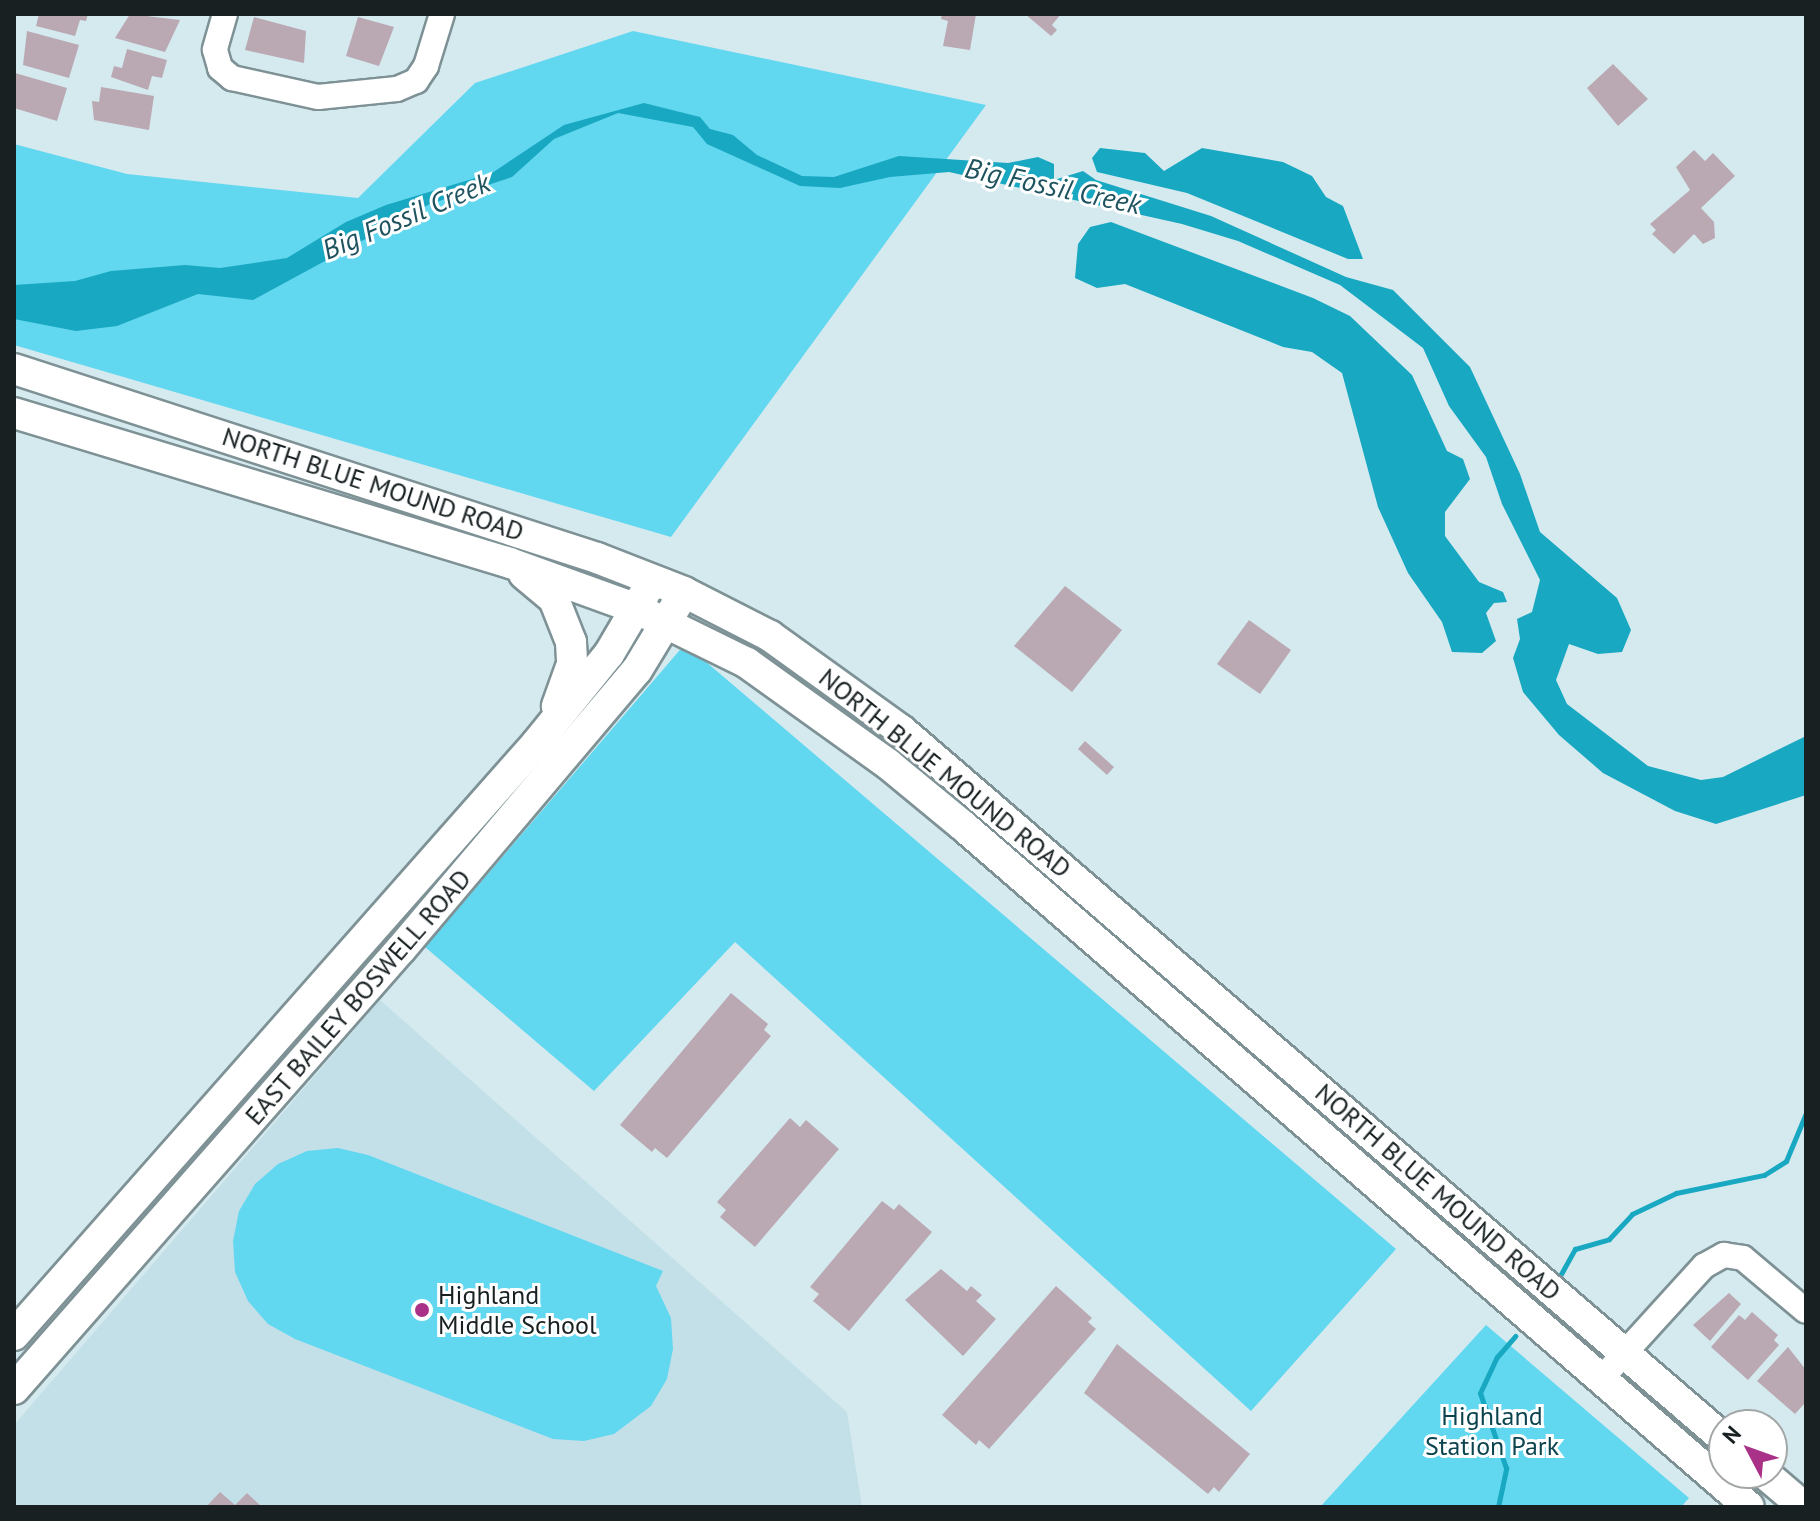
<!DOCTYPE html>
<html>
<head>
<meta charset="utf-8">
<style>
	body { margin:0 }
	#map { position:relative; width:1820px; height:1521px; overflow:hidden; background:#d5eaef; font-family:"PT Sans",sans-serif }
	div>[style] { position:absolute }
	.built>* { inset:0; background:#c3e0e8 }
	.green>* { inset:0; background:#62d7f0 }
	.water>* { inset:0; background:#18a8c1 }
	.stream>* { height:5px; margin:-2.5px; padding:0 2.5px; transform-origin:2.5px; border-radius:2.5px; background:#18a8c1 }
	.building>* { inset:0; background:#baa9b3 }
	.roads { filter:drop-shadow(2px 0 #7e9296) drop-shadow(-2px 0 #7e9296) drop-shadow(0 2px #7e9296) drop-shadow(0 -2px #7e9296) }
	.minor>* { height:24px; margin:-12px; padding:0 12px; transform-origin:12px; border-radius:12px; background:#fff }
	.major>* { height:30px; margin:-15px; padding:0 15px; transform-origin:15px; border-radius:15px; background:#fff }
	.dots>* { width:22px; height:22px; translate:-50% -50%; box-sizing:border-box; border:4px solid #fff; border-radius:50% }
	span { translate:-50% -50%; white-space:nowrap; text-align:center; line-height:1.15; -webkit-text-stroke:6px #fff; paint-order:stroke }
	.street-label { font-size:26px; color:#182022 }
	.poi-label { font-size:26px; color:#182022 }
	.left { translate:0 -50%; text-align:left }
	.park-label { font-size:26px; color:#0b444f }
	.water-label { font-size:28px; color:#1f535f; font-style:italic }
	.frame { position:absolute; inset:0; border:16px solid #182022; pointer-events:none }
	.north { position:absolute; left:1708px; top:1409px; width:80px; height:80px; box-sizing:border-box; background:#fff; border:2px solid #a3a6a7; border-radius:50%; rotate:311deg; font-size:22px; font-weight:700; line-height:32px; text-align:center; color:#182022 }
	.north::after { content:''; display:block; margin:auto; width:28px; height:36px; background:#a93187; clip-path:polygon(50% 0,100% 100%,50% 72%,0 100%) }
</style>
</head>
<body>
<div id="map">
	<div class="built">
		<i style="clip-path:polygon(380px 1000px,847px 1412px,862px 1507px,14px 1507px,14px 1425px)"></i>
	</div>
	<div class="green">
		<i style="clip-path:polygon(633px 31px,986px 105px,671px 537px,14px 345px,14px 144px,127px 174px,358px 198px,475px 83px)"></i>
		<i style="clip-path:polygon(685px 644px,1396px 1249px,1251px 1411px,735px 942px,594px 1091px,425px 947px)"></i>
		<i style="clip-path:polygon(338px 1148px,368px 1155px,663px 1271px,656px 1286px,671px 1318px,673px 1349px,667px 1379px,651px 1406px,614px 1434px,584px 1441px,553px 1439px,295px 1339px,268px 1324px,248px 1301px,235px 1272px,233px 1241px,239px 1211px,255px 1184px,278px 1164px,307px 1151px)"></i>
		<i style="clip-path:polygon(1486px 1325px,1689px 1498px,1681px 1507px,1320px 1507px)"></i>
	</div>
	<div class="water">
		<i style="clip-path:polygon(644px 103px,700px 117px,710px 129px,733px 135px,757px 155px,802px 176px,834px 177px,899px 156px,1008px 163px,1038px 157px,1054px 164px,1054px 180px,1083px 171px,1096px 180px,1211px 216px,1346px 277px,1393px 290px,1470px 367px,1520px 474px,1540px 532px,1617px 598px,1631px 630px,1622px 652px,1598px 654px,1569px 644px,1556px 680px,1567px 704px,1648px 766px,1701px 780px,1723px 777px,1806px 736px,1806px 795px,1716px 824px,1675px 811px,1603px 773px,1559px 735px,1523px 692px,1513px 658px,1520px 639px,1517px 619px,1532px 612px,1540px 580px,1502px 504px,1486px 457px,1449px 406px,1423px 348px,1340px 285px,1238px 241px,1182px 224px,949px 172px,890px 177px,840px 188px,800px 186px,707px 144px,693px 127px,618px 113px,554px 139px,512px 177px,430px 204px,253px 300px,198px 294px,117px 326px,76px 331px,14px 319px,14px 285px,75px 281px,111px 271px,185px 265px,220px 268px,287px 258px,346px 222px,386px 205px,492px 173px,564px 125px)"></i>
		<i style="clip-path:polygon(1100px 148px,1145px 153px,1164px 171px,1202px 148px,1283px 162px,1312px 176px,1326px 197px,1343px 206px,1363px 259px,1348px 259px,1187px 193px,1097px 172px,1092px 158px)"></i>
		<i style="clip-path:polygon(1111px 222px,1313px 298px,1350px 316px,1412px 375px,1447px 451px,1463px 459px,1470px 479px,1445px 512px,1445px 536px,1479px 582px,1503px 592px,1507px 602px,1494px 603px,1486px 613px,1496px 641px,1482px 653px,1452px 652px,1442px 622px,1408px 573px,1378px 507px,1342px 373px,1312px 352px,1283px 347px,1125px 284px,1097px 288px,1075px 278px,1078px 244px,1090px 227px)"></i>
	</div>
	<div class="stream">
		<i style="left:1556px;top:1283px;width:39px;rotate:-61deg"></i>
		<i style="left:1575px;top:1249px;width:35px;rotate:-16deg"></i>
		<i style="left:1609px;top:1239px;width:34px;rotate:-47deg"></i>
		<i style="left:1632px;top:1214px;width:49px;rotate:-25.5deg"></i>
		<i style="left:1676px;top:1193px;width:90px;rotate:-11.6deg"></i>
		<i style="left:1764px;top:1175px;width:26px;rotate:-32deg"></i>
		<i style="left:1786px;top:1161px;width:52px;rotate:-67.4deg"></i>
		<i style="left:1498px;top:1507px;width:40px;rotate:-78deg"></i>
		<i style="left:1506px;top:1468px;width:79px;rotate:-109.1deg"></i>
		<i style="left:1480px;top:1393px;width:40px;rotate:-65deg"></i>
		<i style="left:1497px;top:1357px;width:28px;rotate:-49deg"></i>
	</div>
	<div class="building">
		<i style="clip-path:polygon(39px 14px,88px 14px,86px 21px,80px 20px,75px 36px,36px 26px)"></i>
		<i style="clip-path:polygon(130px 14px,180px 20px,165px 52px,115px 38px)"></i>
		<i style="clip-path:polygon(942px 14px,976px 14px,970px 50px,943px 46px,948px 21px,941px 19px)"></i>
		<i style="clip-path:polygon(1025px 14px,1061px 14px,1052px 25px,1057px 30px,1051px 36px)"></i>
		<i style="clip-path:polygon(254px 17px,306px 31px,304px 63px,245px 50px)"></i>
		<i style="clip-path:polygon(358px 17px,394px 27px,379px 66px,346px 56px)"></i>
		<i style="clip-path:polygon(27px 31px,79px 45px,69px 78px,23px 65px)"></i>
		<i style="clip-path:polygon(127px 49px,167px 60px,162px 78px,152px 76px,148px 90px,111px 77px,114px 66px,122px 68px)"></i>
		<i style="clip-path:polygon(1613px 64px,1648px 99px,1618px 126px,1587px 88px)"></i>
		<i style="clip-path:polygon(15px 73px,67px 88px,57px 121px,14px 108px)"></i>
		<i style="clip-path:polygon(101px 87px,154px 96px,149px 130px,94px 120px,92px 101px,99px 102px)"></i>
		<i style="clip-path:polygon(1694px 150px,1705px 161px,1713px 153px,1735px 176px,1701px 208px,1714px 222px,1715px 238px,1703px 244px,1694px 234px,1674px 254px,1652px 234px,1656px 230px,1650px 224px,1690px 190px,1676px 167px)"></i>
		<i style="clip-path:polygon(1065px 586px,1122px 630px,1072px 692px,1014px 646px)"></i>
		<i style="clip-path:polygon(1249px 620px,1291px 650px,1260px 694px,1217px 664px)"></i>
		<i style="clip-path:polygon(1085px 741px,1114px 767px,1107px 775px,1078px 749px)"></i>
		<i style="clip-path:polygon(731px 993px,768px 1024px,764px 1030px,771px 1036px,667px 1158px,655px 1148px,652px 1152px,620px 1125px)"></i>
		<i style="clip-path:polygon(790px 1118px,800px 1127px,806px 1120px,839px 1149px,755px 1247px,720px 1217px,726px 1210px,717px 1202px)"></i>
		<i style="clip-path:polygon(882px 1201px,894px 1210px,899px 1204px,932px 1232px,849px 1331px,813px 1301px,819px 1294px,810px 1287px)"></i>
		<i style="clip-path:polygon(941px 1269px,967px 1291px,971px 1286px,982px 1295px,976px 1301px,996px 1319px,963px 1356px,905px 1300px)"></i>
		<i style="clip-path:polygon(1056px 1286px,1092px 1318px,1088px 1322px,1096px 1329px,989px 1449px,979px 1440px,976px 1445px,942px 1415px)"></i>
		<i style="clip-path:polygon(1729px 1293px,1741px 1304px,1710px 1341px,1693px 1325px)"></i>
		<i style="clip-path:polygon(1752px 1312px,1778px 1335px,1774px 1340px,1779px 1345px,1748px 1380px,1711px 1347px,1739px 1315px,1745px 1320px)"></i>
		<i style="clip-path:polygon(1117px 1344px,1250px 1454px,1219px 1492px,1214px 1487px,1208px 1494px,1084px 1393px)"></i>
		<i style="clip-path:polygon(1788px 1347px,1806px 1370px,1806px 1402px,1795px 1414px,1757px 1381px)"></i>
		<i style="clip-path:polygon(220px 1492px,235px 1505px,247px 1493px,262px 1507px,206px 1507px)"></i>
	</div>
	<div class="roads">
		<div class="minor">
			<i style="left:225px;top:14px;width:37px;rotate:106deg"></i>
			<i style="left:215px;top:50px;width:19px;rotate:74deg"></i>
			<i style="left:220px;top:68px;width:16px;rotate:40deg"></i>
			<i style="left:232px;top:78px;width:88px;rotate:12.5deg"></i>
			<i style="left:318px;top:97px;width:79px;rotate:-5.8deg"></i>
			<i style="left:397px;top:89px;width:21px;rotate:-23deg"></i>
			<i style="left:416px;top:81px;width:18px;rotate:-56deg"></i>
			<i style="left:426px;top:66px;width:54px;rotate:-72.9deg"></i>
			<i style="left:1601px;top:1379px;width:153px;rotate:-47.7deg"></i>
			<i style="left:1704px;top:1266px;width:23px;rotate:-29deg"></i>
			<i style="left:1724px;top:1255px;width:19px;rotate:9deg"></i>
			<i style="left:1743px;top:1258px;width:82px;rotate:40.1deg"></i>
		</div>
		<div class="major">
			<i style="left:14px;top:369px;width:613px;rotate:17.96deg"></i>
			<i style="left:597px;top:558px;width:93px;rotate:21.3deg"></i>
			<i style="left:684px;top:592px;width:97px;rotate:27.1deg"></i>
			<i style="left:770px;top:636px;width:161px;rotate:35.7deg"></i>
			<i style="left:901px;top:730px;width:1086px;rotate:40.74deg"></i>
			<i style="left:14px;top:413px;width:518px;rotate:16.83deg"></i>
			<i style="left:510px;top:563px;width:135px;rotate:19.9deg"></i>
			<i style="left:637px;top:609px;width:123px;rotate:26.1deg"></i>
			<i style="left:747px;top:663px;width:173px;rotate:35.6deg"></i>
			<i style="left:888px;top:764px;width:96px;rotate:39.5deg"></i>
			<i style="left:962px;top:825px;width:1041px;rotate:40.91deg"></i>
			<i style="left:524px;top:574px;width:39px;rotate:40deg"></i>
			<i style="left:554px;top:599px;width:46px;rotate:68.4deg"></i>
			<i style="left:571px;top:642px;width:22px;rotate:87deg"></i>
			<i style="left:572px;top:664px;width:45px;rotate:109.7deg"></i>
			<i style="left:14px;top:1335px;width:789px;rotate:-48.55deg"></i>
			<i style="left:536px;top:744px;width:116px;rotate:-51deg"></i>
			<i style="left:609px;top:654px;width:71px;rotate:-59.5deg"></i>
			<i style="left:14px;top:1389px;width:586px;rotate:-48.67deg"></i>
			<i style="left:401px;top:949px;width:365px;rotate:-49.8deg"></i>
			<i style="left:637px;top:670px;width:77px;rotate:-58.8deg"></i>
			<i style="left:1764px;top:1473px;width:52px;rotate:40.4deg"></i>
		</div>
	</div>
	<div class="dots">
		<i style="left:422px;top:1310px;background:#a93187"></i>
	</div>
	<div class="street-label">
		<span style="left:373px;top:484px;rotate:18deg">NORTH BLUE MOUND ROAD</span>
		<span style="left:945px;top:773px;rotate:39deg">NORTH BLUE MOUND ROAD</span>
		<span style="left:358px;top:997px;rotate:-49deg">EAST BAILEY BOSWELL ROAD</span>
		<span style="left:1438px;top:1192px;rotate:41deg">NORTH BLUE MOUND ROAD</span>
	</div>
	<div class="poi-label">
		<span class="left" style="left:438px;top:1310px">Highland<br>Middle School</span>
	</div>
	<div class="park-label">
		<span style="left:1492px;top:1431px">Highland<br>Station Park</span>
	</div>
	<div class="water-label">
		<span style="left:1053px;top:186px;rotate:12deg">Big Fossil Creek</span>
		<span style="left:406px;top:216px;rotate:-23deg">Big Fossil Creek</span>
	</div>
	<div class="frame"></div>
	<div class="north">N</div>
</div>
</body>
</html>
